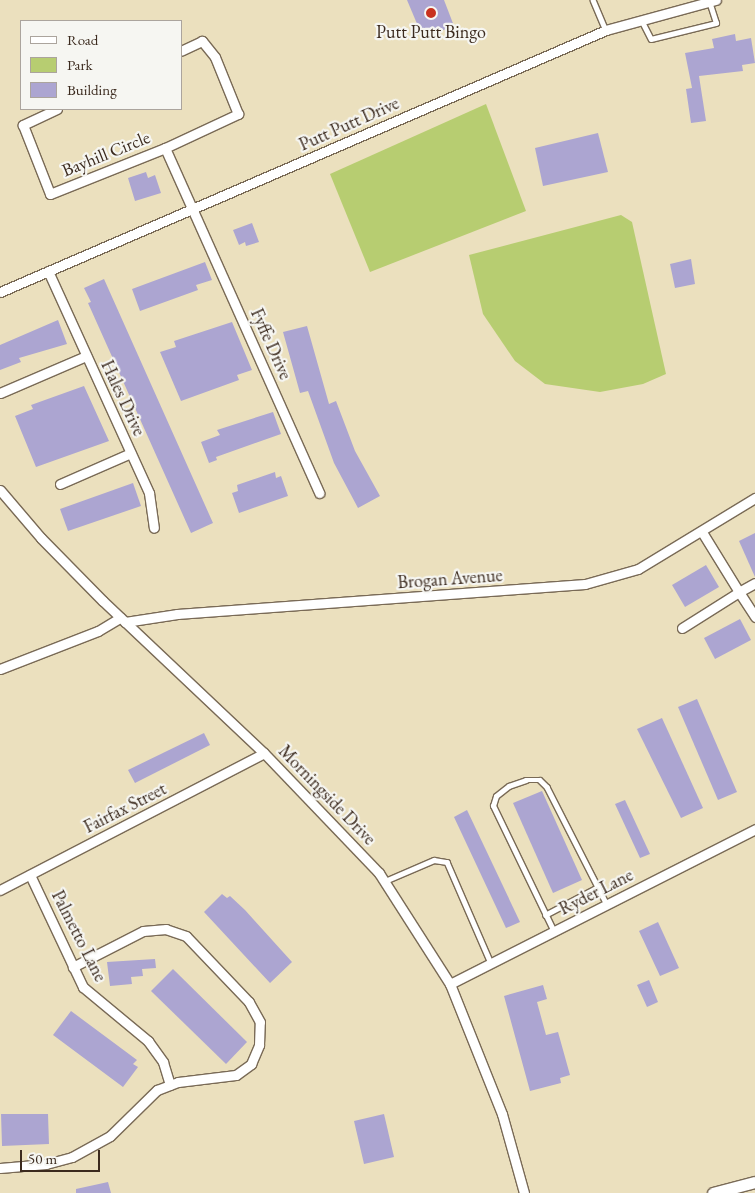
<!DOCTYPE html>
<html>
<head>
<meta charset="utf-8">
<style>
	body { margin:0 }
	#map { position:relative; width:755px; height:1193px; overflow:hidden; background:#ebe0be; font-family:"EB Garamond",serif }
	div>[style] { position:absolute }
	.green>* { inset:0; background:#b7cd71 }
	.building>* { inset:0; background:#aca5d1 }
	.roads { filter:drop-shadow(1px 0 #796a56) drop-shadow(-1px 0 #796a56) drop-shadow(0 1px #796a56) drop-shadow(0 -1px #796a56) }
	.service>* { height:4.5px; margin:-2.25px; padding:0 2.25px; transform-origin:2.25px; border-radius:2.25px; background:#fff }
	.minor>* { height:9px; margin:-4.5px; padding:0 4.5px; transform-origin:4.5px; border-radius:4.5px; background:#fff }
	.tertiary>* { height:11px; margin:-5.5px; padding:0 5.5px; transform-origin:5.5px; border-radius:5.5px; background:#fff }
	.dots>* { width:14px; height:14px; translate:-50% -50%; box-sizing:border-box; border:2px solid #f6f6f2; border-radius:50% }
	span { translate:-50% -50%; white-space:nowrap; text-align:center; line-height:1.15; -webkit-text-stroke:4.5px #f6f6f2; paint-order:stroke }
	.poi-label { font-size:18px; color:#3b2a1e }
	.street-label { font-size:18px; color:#3b2a1e }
	.legend { position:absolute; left:20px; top:20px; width:162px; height:90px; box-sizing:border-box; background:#f6f6f2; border:1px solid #aba49d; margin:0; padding:6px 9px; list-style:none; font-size:15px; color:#3b2a1e }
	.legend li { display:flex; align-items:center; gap:10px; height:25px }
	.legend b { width:25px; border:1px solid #aba49d }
	.scale { position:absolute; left:20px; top:1150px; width:80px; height:22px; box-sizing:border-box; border:2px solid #3b2a1e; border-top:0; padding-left:6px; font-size:15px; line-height:18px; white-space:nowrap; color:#3b2a1e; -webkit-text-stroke:4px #f6f6f2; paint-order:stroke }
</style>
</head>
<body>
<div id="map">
	<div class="green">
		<i style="clip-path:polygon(486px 104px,526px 211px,370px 272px,330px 174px)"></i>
		<i style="clip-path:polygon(621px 215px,632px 222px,666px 374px,643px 384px,600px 392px,545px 384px,515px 361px,483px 314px,469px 255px)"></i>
	</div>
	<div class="building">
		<i style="clip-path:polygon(407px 0,444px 0,454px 26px,423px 38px)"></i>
		<i style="clip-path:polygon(735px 34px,736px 41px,751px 38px,755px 63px,742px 65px,743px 71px,699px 76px,706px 121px,691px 123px,686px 89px,692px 88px,685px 53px,714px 48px,712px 39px)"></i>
		<i style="clip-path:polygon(598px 133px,608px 172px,543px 186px,535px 148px)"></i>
		<i style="clip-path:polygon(146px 172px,148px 178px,155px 175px,161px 193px,135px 201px,128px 178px)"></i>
		<i style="clip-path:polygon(252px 223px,259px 242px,246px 246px,245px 242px,239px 245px,233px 230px)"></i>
		<i style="clip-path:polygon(691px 259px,695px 284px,675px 288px,670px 264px)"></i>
		<i style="clip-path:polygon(205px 262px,212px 280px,196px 285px,198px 290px,140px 311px,132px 289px)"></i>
		<i style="clip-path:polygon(104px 279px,213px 523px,191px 533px,88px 303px,91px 302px,84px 288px)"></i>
		<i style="clip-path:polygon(58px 320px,67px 344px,19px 358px,21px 362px,0 370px,0 345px)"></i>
		<i style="clip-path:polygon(232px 322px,252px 370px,237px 375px,239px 380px,181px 401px,160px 352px,176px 347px,174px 341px)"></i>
		<i style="clip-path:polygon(307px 326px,329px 404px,336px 401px,355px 451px,380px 496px,358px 508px,334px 463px,308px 391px,300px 393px,283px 332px)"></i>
		<i style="clip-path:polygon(84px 386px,109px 441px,36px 467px,15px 416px,33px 409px,31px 405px)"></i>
		<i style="clip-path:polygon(273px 412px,281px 434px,216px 457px,217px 460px,209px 463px,201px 442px,220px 435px,217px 430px)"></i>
		<i style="clip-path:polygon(275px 472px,276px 478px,281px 476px,288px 496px,239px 513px,232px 493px,238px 491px,237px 485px)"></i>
		<i style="clip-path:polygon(133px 483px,141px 506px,68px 531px,60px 509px)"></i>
		<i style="clip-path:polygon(755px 533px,755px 577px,739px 541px)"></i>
		<i style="clip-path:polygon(706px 565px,719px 587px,685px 607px,672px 585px)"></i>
		<i style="clip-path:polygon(740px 619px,751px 640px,715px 659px,704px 638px)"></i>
		<i style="clip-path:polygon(697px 699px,737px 792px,718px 800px,678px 707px)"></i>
		<i style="clip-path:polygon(662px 718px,703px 808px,681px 818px,637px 729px)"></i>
		<i style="clip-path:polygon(204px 733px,210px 745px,135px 783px,128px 770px)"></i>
		<i style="clip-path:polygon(542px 791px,582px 880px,553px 893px,513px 803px)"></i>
		<i style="clip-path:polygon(625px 800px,650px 854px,640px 858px,615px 804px)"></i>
		<i style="clip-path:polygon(467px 810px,520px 922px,506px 928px,454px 817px)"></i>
		<i style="clip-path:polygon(222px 894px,227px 898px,230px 896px,245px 910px,292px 962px,270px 983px,204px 912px)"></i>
		<i style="clip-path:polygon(658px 922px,679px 968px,660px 976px,639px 931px)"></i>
		<i style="clip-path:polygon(155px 959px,156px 968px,142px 969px,143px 976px,131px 977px,132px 984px,110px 986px,107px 962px)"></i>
		<i style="clip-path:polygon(173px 969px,247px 1042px,226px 1064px,151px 991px)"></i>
		<i style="clip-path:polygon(649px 980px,658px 1002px,647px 1007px,637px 985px)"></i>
		<i style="clip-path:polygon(543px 985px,547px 999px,537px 1002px,546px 1035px,558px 1032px,570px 1075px,560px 1078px,561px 1083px,530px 1091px,504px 996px)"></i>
		<i style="clip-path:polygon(71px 1011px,137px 1060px,133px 1064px,138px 1067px,123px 1087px,53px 1035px)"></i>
		<i style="clip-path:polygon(1px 1114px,48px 1114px,49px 1144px,2px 1146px)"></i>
		<i style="clip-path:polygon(384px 1114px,394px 1157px,364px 1164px,354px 1121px)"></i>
		<i style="clip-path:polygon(108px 1182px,111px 1193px,76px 1193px,76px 1189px)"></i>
	</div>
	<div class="roads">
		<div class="service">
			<i style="left:593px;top:0;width:33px;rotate:67deg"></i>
			<i style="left:641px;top:19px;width:22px;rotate:63deg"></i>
			<i style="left:651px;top:39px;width:67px;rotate:-13.8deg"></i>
			<i style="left:716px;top:23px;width:23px;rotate:-108deg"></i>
			<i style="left:385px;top:881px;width:53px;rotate:-23.2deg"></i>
			<i style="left:434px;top:860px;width:13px;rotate:9deg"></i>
			<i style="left:447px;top:862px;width:110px;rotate:66.5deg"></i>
			<i style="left:545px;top:915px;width:60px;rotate:-27.8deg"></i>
			<i style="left:554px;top:932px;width:140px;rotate:-115.8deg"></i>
			<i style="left:493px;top:806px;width:10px;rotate:-73deg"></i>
			<i style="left:496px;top:796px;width:16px;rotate:-38deg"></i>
			<i style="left:509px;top:786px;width:18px;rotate:-19deg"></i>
			<i style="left:526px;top:780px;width:14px"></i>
			<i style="left:540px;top:780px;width:10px;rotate:45deg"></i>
			<i style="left:547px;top:787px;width:132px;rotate:63deg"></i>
		</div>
		<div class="minor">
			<i style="left:57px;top:109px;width:38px;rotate:155deg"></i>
			<i style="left:23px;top:125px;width:74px;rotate:68.6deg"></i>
			<i style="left:50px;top:194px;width:124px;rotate:-21.8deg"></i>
			<i style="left:165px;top:148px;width:81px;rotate:-25deg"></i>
			<i style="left:238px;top:114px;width:61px;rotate:-112deg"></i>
			<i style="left:215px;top:57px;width:21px;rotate:-129deg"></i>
			<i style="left:202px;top:41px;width:23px;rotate:155deg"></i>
			<i style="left:165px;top:148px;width:378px;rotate:65.9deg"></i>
			<i style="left:48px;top:271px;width:244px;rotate:65.5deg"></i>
			<i style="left:149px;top:493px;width:35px;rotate:82deg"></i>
			<i style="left:0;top:292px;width:660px;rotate:-23.38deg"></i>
			<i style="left:606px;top:30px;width:114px;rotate:-15.3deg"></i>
			<i style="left:0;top:393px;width:94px;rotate:-23.3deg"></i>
			<i style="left:60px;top:484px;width:77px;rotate:-23.6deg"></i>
			<i style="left:0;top:490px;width:63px;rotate:49.5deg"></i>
			<i style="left:41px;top:538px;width:88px;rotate:45.5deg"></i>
			<i style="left:103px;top:601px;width:221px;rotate:43.4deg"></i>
			<i style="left:264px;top:753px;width:166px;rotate:46.2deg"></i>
			<i style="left:379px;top:873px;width:132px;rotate:57.4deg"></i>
			<i style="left:450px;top:984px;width:140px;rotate:68.2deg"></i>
			<i style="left:502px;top:1114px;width:82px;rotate:74.4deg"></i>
			<i style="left:755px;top:583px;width:18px;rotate:151deg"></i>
			<i style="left:739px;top:592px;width:30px;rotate:57deg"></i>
			<i style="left:125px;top:622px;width:53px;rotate:-8.7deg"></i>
			<i style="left:177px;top:614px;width:409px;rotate:-4.2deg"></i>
			<i style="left:585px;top:584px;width:55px;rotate:-15.8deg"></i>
			<i style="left:638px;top:569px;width:137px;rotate:-31.3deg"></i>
			<i style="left:682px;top:628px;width:67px;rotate:-32.3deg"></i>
			<i style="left:739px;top:592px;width:70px;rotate:-121.7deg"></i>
			<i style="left:0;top:669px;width:105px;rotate:-21.2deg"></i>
			<i style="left:98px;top:631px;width:26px;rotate:-31deg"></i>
			<i style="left:30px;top:875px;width:124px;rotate:64.7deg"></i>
			<i style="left:83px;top:987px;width:85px;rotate:39.7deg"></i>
			<i style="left:148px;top:1041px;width:26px;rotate:54deg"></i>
			<i style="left:163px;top:1062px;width:24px;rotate:73deg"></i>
			<i style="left:0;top:890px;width:297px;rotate:-27.4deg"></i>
			<i style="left:450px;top:984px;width:342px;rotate:-26.9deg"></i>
			<i style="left:0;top:1168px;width:46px;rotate:-5deg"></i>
			<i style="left:46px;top:1164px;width:27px;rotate:-15deg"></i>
			<i style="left:72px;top:1157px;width:43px;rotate:-28.9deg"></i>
			<i style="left:110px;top:1136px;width:66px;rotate:-44.4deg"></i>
			<i style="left:157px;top:1090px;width:22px;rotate:-21deg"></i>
			<i style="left:178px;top:1082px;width:58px;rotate:-6.9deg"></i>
			<i style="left:236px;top:1075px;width:19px;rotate:-36deg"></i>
			<i style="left:251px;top:1064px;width:21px;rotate:-67deg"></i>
			<i style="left:259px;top:1045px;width:23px;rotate:-88deg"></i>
			<i style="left:260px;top:1022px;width:23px;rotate:-119deg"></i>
			<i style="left:249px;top:1002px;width:91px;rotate:-133.7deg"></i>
			<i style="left:186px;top:936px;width:21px;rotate:-161deg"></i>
			<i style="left:166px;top:929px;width:23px;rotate:175deg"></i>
			<i style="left:143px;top:931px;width:79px;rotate:152.8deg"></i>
		</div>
		<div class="tertiary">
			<i style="left:713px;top:1193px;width:43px;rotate:-14.7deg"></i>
		</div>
	</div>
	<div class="dots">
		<i style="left:431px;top:13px;background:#c8321e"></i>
	</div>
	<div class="poi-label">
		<span style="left:431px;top:32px">Putt Putt Bingo</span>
	</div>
	<div class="street-label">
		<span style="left:349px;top:124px;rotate:-24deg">Putt Putt Drive</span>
		<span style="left:106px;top:154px;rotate:-22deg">Bayhill Circle</span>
		<span style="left:271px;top:344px;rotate:66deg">Fyffe Drive</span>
		<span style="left:123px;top:398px;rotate:65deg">Hales Drive</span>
		<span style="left:450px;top:579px;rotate:-4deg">Brogan Avenue</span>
		<span style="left:327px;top:795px;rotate:46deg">Morningside Drive</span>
		<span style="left:125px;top:808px;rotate:-27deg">Fairfax Street</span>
		<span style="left:596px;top:892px;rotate:-27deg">Ryder Lane</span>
		<span style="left:79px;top:936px;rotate:63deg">Palmetto Lane</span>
	</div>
	<ul class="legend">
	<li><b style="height:6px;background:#fff"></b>Road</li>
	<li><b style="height:14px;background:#b7cd71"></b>Park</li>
	<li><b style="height:14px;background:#aca5d1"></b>Building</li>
	</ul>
	<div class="scale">50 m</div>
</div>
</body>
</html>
